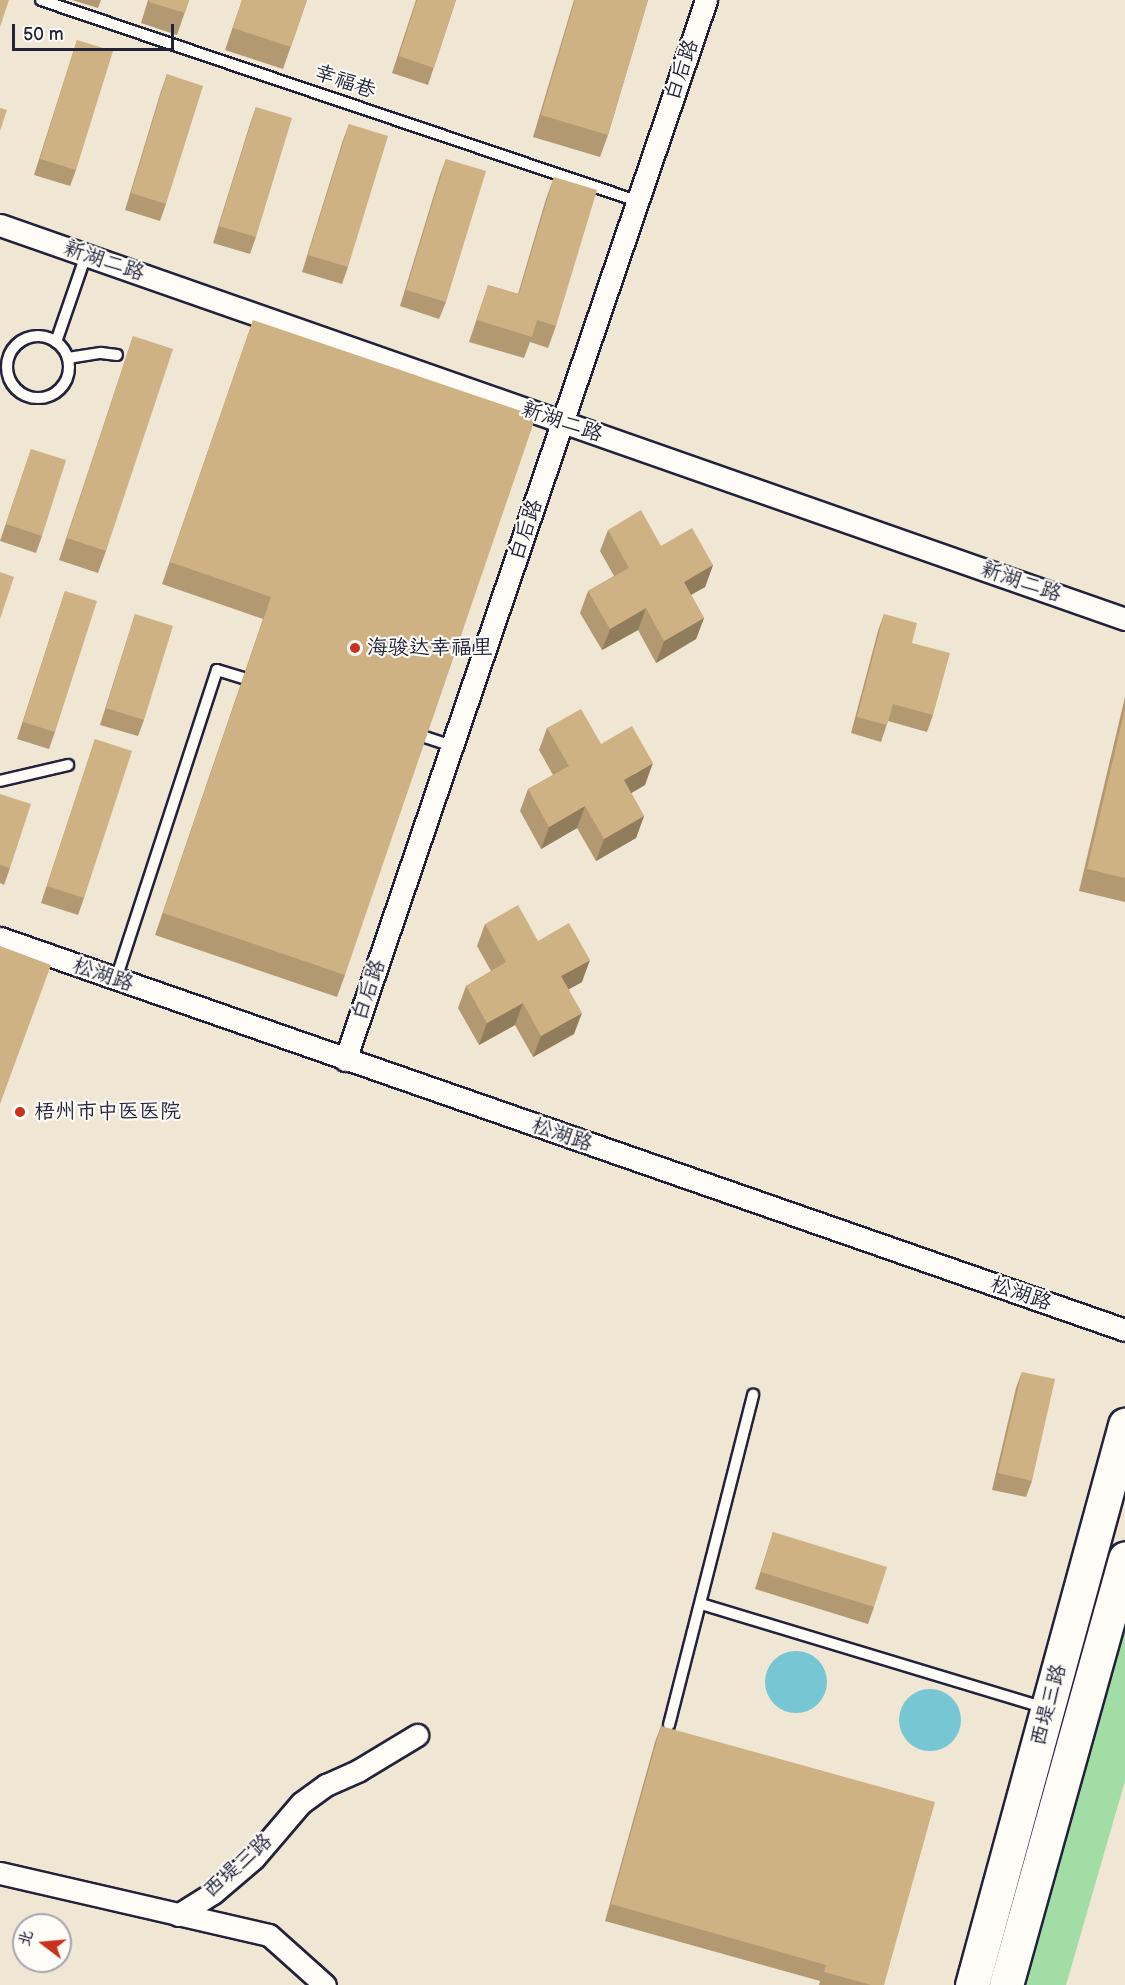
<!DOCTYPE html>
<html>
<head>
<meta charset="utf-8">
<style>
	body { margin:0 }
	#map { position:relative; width:1125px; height:1985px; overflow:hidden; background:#efe6d4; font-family:"Balsamiq Sans","LXGW WenKai TC",sans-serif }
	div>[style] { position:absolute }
	.green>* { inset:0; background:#a1dda4 }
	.water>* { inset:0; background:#77c6d3 }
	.round { border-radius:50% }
	.roads { filter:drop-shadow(2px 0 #22223b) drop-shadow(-2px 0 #22223b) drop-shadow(0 2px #22223b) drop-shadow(0 -2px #22223b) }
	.service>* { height:10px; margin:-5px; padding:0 5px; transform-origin:5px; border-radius:5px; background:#fdfcf7 }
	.service>.ring { margin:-5px; padding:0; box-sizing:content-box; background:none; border:10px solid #fdfcf7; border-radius:50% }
	.minor>* { height:21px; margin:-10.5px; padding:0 10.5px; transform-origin:10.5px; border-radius:10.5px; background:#fdfcf7 }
	.primary>* { height:33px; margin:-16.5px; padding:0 16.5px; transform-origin:16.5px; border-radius:16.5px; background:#fdfcf7 }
	.wall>* { inset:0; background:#b29972 }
	.shaded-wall>* { inset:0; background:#917d5c }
	.building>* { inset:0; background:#cfb284 }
	.dots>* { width:16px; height:16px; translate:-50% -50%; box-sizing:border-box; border:3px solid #fdfcf7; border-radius:50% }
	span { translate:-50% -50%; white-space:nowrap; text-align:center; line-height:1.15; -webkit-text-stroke:4.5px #fdfcf7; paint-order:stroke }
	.street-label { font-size:21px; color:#22223b }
	.poi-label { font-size:21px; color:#22223b }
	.left { translate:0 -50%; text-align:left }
	.north { position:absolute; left:12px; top:1913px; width:60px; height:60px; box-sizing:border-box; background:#fdfcf7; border:2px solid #a5a5ac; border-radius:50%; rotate:286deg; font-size:16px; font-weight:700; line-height:24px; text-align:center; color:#22223b }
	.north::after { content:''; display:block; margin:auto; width:21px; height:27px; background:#c8321e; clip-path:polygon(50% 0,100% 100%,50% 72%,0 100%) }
	.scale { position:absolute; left:12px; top:24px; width:162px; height:27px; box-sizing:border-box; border:3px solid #22223b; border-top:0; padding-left:8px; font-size:18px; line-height:21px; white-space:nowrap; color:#22223b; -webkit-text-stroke:4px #fdfcf7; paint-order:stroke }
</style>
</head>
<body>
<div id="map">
	<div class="green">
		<i style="clip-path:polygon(1125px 1558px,1125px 1781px,1066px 1985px,1006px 1985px)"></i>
	</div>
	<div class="water">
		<i class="round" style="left:765px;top:1651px;width:62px;height:62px"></i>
		<i class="round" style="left:899px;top:1689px;width:62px;height:62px"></i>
	</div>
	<div class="roads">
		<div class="service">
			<i style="left:41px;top:0;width:629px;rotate:18.64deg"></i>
			<i class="ring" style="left:7px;top:336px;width:52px;height:52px"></i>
			<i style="left:56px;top:342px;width:92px;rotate:-71deg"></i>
			<i style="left:68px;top:358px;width:33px;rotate:-9deg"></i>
			<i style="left:101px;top:353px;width:16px;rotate:7deg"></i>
			<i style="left:413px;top:733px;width:41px;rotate:18.4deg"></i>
			<i style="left:0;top:781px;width:70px;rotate:-13.2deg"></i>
			<i style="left:116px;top:979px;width:325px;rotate:-71.9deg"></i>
			<i style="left:217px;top:670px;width:27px;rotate:17deg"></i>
			<i style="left:701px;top:1604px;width:359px;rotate:16.8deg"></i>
			<i style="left:669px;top:1725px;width:341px;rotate:-75.7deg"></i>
		</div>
		<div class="minor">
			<i style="left:0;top:225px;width:1192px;rotate:19.3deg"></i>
			<i style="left:0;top:938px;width:1191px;rotate:19.21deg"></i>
			<i style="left:345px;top:1060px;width:1120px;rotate:-71.19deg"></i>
			<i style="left:0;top:1873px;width:276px;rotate:13deg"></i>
			<i style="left:269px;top:1935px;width:75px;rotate:41.8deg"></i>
			<i style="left:178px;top:1915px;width:41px;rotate:-32.2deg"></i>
			<i style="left:213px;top:1893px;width:54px;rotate:-40.5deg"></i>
			<i style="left:254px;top:1858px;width:72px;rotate:-49.5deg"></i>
			<i style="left:301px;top:1803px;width:31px;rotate:-36deg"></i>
			<i style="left:326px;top:1785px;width:36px;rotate:-24deg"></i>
			<i style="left:359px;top:1770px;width:68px;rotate:-31.1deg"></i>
		</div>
		<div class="primary">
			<i style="left:972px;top:1985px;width:581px;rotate:-74.72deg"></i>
			<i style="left:1006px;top:1985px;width:443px;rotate:-74.4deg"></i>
		</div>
	</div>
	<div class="wall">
		<i style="clip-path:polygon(72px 0,101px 0,98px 8px)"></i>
		<i style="clip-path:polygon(148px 0,189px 0,177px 35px,141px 23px)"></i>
		<i style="clip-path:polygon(242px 0,307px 0,283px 69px,225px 50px)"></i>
		<i style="clip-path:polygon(416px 0,456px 0,428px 85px,392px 73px)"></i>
		<i style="clip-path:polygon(574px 0,648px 0,608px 135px,600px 157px,533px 137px)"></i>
		<i style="clip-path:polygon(77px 40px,76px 170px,70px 186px,34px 175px)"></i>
		<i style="clip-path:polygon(167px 74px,166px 204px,160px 221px,125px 210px,161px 91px)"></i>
		<i style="clip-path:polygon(256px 107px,256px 237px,250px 254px,213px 243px,250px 124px)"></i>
		<i style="clip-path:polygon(349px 124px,348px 267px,342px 284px,302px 272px,343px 140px)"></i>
		<i style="clip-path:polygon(446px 159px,446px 302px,439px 319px,400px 306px,440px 175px)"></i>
		<i style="clip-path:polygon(554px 177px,556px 326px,548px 348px,530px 342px,524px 358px,469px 342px,488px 285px,518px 294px,546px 199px)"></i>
		<i style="clip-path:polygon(253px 320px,345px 975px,337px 997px,155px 935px,263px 619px,162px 584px)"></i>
		<i style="clip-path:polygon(133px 336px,106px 551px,98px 573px,59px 560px)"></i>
		<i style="clip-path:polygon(31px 449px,42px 536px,36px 553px,0 541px)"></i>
		<i style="clip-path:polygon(608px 530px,661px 546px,713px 565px,705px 587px,691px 595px,704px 618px,696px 639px,656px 663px,638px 630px,602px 650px,580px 613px,588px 591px,614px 576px,600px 551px)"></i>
		<i style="clip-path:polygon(65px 591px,55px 732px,49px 749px,17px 739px)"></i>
		<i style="clip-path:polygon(135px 614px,144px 720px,138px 736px,100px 725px)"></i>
		<i style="clip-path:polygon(884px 614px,912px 643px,933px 715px,927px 732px,888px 721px,881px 742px,851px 733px,878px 631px)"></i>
		<i style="clip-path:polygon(1125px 697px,1125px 902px,1079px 891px)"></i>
		<i style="clip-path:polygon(547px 728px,601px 744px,645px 785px,631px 793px,644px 816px,636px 838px,596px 861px,577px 828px,541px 849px,520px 811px,528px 789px,553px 775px,539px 750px)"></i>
		<i style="clip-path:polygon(95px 739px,84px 898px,78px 915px,41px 903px)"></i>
		<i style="clip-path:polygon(0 794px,10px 868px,4px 885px,0 883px)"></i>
		<i style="clip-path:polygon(485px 924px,538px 941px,582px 982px,569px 989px,574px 1034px,533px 1057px,515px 1025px,479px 1045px,458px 1008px,466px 986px,491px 971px,477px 946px)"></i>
		<i style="clip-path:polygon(1022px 1372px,1032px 1481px,1026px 1497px,992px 1490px,1016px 1388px)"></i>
		<i style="clip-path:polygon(773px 1532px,874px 1607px,868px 1624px,755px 1589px)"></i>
		<i style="clip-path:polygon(661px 1726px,884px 1985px,819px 1985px,820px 1981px,605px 1921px,655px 1742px)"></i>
	</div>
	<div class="shaded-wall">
		<i style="clip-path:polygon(713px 565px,705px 587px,676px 603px,684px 582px)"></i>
		<i style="clip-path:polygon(646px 608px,638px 630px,602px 650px,610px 629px)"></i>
		<i style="clip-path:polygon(704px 618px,696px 639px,656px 663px,664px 641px)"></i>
		<i style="clip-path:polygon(653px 763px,645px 785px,616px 802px,624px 780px)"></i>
		<i style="clip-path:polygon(585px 806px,577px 828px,541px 849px,549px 827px)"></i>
		<i style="clip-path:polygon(644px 816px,636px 838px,596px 861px,604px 839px)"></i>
		<i style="clip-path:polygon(590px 960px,582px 982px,553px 998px,561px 976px)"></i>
		<i style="clip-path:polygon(523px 1003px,515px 1025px,479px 1045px,487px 1023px)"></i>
		<i style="clip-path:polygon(582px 1013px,574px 1034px,533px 1057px,541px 1036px)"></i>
	</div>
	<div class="building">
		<i style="clip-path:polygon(0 0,9px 0,0 27px)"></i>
		<i style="clip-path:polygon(149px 0,189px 0,185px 13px,149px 2px)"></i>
		<i style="clip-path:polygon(242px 0,307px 0,291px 47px,233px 28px)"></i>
		<i style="clip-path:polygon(417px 0,456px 0,434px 68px,399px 56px)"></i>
		<i style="clip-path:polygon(575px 0,648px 0,608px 135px,541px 115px)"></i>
		<i style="clip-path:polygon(77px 40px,113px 51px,76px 170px,40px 159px)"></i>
		<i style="clip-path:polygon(167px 74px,203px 86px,166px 204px,131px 193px)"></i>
		<i style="clip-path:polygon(256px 107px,292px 118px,256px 237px,219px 226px)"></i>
		<i style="clip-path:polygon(0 108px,7px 110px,0 131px)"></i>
		<i style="clip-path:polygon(349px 124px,388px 136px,348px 267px,308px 255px)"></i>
		<i style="clip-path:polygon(446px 159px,486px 171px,446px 302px,406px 290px)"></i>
		<i style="clip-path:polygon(554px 177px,597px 190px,556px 326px,537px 320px,532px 337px,477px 320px,488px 285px,519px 294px)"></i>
		<i style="clip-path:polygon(253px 320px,536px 416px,345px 975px,163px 913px,271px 597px,170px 562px)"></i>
		<i style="clip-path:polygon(133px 336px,173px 349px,106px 551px,67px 538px)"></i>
		<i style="clip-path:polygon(31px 449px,66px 460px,42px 536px,6px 524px)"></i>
		<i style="clip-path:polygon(641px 510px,661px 546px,692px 528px,713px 565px,684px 582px,704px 618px,664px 641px,646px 608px,610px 629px,588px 591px,629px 568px,608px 530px)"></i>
		<i style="clip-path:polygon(0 572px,14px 577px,0 619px)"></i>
		<i style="clip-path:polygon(65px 591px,97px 601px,55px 732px,23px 722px)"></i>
		<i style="clip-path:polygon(135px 614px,173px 626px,144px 720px,106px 708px)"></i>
		<i style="clip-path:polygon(884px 614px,917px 623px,912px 643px,950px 653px,933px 715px,893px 704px,887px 725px,857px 717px)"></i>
		<i style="clip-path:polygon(581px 709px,601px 744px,632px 726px,653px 763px,624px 780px,644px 816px,604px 839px,585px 806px,549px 827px,528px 789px,569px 766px,547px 728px)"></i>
		<i style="clip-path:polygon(1125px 709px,1125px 878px,1087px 869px)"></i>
		<i style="clip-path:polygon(95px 739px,132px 751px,84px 898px,47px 886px)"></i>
		<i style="clip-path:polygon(0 794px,31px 804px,10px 868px,0 865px)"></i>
		<i style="clip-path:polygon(518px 905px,538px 941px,569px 923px,590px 960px,561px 976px,582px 1013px,541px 1036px,523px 1003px,487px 1023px,466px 986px,506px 962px,485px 924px)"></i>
		<i style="clip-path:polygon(0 946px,51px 965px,0 1104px)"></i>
		<i style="clip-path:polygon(1022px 1372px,1055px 1379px,1032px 1481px,998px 1473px)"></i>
		<i style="clip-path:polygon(773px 1532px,887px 1567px,874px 1607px,761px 1572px)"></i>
		<i style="clip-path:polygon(661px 1726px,935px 1802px,884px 1985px,871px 1985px,824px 1972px,826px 1965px,611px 1904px)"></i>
	</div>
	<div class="dots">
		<i style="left:355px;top:648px;background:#c8321e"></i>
		<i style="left:20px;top:1112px;background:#c8321e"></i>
	</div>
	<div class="street-label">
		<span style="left:682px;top:70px;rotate:-71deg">白后路</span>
		<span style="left:345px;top:82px;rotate:19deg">幸福巷</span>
		<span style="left:104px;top:261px;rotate:19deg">新湖二路</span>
		<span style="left:562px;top:422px;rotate:19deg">新湖二路</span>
		<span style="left:526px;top:530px;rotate:-71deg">白后路</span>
		<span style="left:1021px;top:582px;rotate:19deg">新湖二路</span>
		<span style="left:103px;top:975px;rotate:19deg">松湖路</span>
		<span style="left:369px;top:990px;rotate:-71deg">白后路</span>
		<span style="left:562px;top:1135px;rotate:19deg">松湖路</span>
		<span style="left:1021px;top:1294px;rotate:19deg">松湖路</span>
		<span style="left:1049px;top:1705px;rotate:-75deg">西堤三路</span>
		<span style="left:238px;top:1866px;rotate:-42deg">西堤三路</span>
	</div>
	<div class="poi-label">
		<span class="left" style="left:367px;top:648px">海骏达幸福里</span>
		<span class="left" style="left:34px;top:1112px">梧州市中医医院</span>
	</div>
	<div class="north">北</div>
	<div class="scale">50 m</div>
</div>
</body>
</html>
